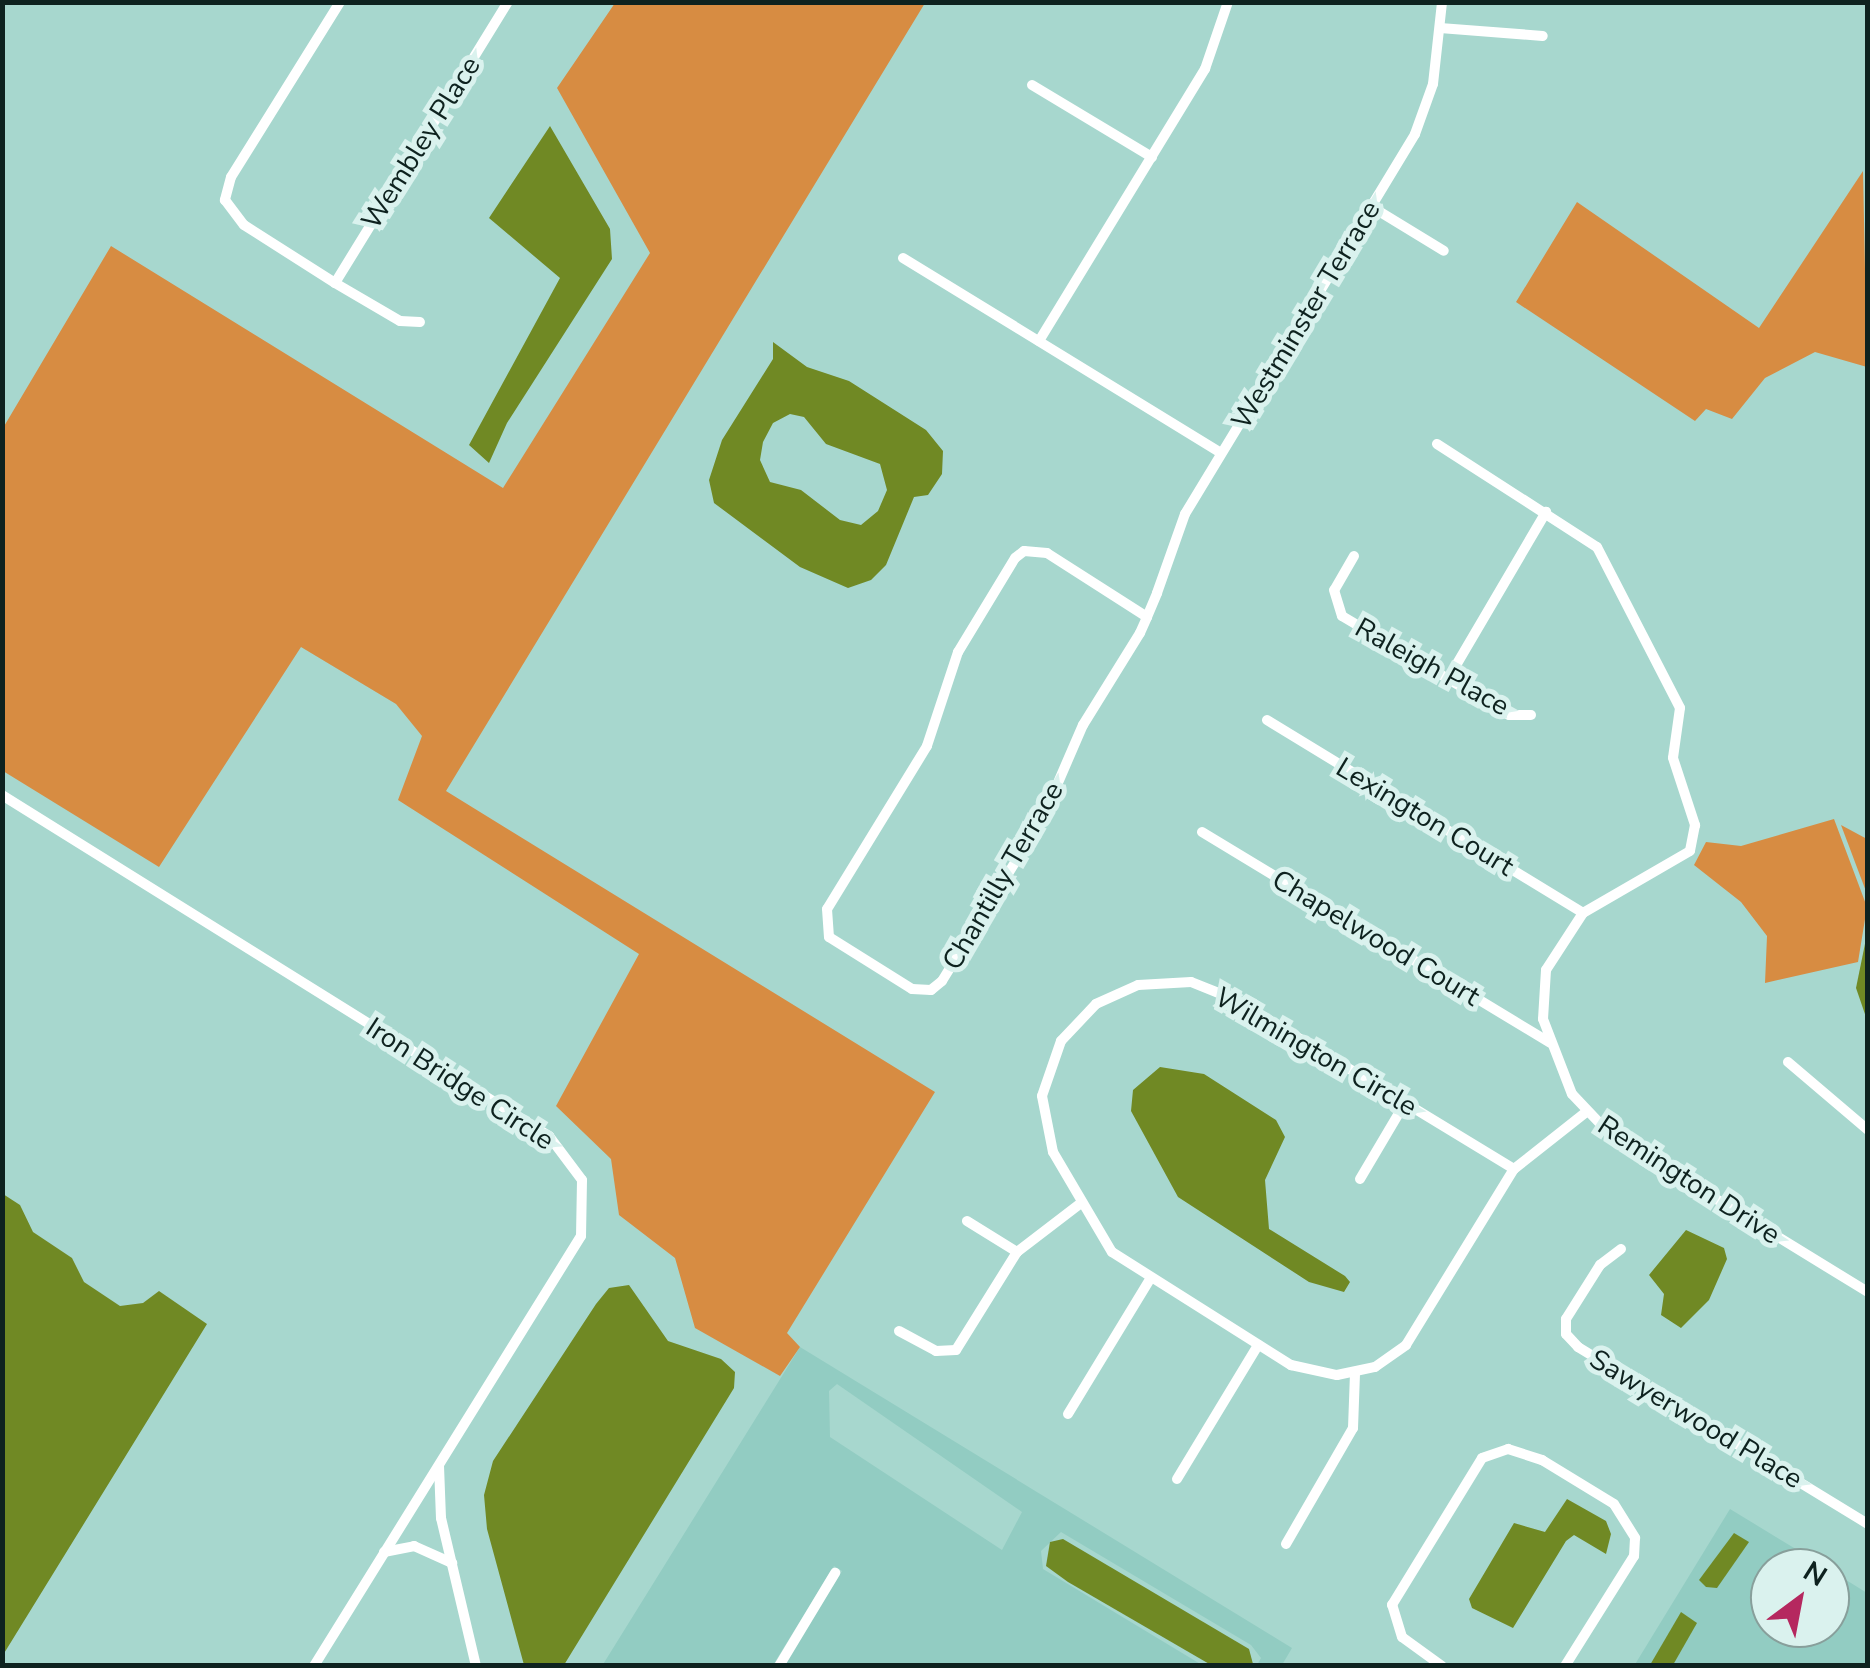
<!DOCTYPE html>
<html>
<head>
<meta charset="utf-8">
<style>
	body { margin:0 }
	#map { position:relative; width:1870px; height:1668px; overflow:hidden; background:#a7d7ce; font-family:"Nunito Sans",sans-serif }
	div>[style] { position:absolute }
	.built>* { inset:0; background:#92ccc2 }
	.green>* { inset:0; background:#d78c42 }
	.water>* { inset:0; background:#708924 }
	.street>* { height:10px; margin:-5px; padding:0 5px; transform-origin:5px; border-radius:5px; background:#fff }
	span { translate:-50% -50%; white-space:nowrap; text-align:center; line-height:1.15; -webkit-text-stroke:10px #daf2ee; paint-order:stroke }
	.street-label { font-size:28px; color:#0e221f }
	.frame { position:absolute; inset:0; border:5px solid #0e221f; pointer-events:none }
	.north { position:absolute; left:1750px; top:1548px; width:100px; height:100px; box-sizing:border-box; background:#daf2ee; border:2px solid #889f9b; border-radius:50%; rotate:32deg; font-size:28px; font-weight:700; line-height:40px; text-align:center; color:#0e221f }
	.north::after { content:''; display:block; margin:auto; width:35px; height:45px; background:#b5285f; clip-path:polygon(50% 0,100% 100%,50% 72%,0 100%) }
</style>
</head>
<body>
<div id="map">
	<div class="built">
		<i style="clip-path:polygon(evenodd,800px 1347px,1292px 1648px,1282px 1665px,1257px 1665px,1261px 1658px,1251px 1645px,1061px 1532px,1041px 1551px,1043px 1569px,1202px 1665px,784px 1665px,842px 1571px,834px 1566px,773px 1665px,602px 1666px,800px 1347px,837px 1384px,1022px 1512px,1002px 1550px,830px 1437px,829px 1391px,837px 1384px)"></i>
		<i style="clip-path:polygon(1730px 1509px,1827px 1568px,1770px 1568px,1770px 1628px,1830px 1628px,1830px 1570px,1867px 1593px,1867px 1665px,1634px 1666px)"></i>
	</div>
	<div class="green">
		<i style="clip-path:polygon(615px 3px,925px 3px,446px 791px,935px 1092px,787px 1333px,800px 1347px,780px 1376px,695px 1328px,675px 1258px,619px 1215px,611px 1159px,556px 1106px,639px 954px,398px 800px,422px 736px,396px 704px,301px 647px,159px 867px,3px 771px,3px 428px,111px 246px,503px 488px,650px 253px,557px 88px)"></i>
		<i style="clip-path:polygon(1863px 171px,1867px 367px,1815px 352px,1765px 378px,1732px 419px,1706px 409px,1695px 421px,1516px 302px,1577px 202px,1759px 328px)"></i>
		<i style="clip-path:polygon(1834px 819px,1867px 907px,1858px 962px,1765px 983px,1767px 936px,1741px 902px,1694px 865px,1706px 842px,1741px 846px)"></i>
		<i style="clip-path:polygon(1841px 825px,1867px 839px,1867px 894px)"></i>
	</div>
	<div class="water">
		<i style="clip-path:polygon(550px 126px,610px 229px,612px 259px,507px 423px,489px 463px,469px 445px,560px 278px,489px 218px)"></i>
		<i style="clip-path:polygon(evenodd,773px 342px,807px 367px,849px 381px,926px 430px,943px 451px,942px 474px,928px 495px,914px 497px,886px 565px,871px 580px,848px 588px,800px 567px,714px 503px,709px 480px,722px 440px,773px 359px,773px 342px,790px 414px,804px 417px,826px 444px,880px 464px,887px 490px,878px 511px,861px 525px,840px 520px,801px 490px,770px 482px,760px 460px,763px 442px,773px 423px,790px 414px)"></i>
		<i style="clip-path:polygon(1867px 934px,1868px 1020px,1867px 1020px,1856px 988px)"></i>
		<i style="clip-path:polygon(1160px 1067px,1204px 1074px,1276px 1120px,1285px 1137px,1265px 1180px,1269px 1229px,1345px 1276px,1350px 1282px,1344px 1292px,1309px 1282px,1178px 1197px,1131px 1111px,1133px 1090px)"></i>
		<i style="clip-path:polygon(3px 1194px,20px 1205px,33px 1232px,72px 1258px,84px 1282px,120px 1306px,143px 1303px,159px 1291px,207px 1324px,3px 1655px)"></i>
		<i style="clip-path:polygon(1686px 1230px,1724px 1248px,1727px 1259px,1709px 1300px,1681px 1328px,1661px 1315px,1664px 1294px,1649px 1275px)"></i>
		<i style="clip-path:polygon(629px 1285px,668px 1341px,721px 1359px,735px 1372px,734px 1388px,564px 1665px,524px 1665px,487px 1529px,484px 1495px,493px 1461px,596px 1304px,609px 1288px)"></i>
		<i style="clip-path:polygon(1567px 1499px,1606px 1521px,1611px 1534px,1606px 1554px,1574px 1535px,1566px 1541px,1513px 1628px,1472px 1608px,1469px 1599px,1514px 1523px,1545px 1532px)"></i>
		<i style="clip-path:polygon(1734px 1533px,1749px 1542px,1717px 1588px,1706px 1587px,1699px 1580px)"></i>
		<i style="clip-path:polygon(1063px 1539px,1249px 1649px,1253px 1664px,1211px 1665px,1068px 1582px,1046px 1566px,1050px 1542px)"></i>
		<i style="clip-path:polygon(1681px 1612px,1697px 1623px,1673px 1665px,1650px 1665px)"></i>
	</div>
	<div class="street">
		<i style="left:340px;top:2px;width:206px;rotate:121.9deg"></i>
		<i style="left:231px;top:177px;width:24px;rotate:105deg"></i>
		<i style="left:225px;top:200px;width:31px;rotate:53deg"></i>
		<i style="left:244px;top:225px;width:108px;rotate:32.5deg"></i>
		<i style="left:335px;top:283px;width:75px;rotate:30.3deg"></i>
		<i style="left:400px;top:321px;width:20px;rotate:3deg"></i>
		<i style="left:1440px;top:28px;width:103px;rotate:4.4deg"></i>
		<i style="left:1032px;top:85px;width:140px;rotate:31deg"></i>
		<i style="left:1372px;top:207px;width:84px;rotate:31.4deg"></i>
		<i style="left:903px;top:258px;width:373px;rotate:31.5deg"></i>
		<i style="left:335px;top:283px;width:330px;rotate:-58.4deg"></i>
		<i style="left:1039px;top:341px;width:319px;rotate:-58.6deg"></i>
		<i style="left:1205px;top:69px;width:71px;rotate:-71.1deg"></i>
		<i style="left:1437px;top:444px;width:190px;rotate:32.8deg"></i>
		<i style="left:1597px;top:547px;width:181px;rotate:62.7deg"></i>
		<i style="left:1680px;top:708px;width:50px;rotate:98deg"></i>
		<i style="left:1673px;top:758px;width:71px;rotate:71.8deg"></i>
		<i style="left:1695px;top:825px;width:26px;rotate:101deg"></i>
		<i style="left:1690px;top:851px;width:124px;rotate:149.9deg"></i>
		<i style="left:1583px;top:913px;width:68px;rotate:123deg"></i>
		<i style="left:1546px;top:970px;width:49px;rotate:93.5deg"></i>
		<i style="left:1543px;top:1019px;width:80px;rotate:68.9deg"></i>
		<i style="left:1572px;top:1094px;width:55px;rotate:46.5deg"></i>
		<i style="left:1610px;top:1134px;width:303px;rotate:31.5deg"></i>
		<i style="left:1354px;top:556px;width:39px;rotate:120deg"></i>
		<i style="left:1334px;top:590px;width:27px;rotate:73deg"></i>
		<i style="left:1342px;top:616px;width:194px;rotate:30.7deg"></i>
		<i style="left:1509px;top:715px;width:22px"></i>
		<i style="left:1147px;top:617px;width:119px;rotate:-147.4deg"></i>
		<i style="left:1047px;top:553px;width:23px;rotate:-175deg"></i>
		<i style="left:1024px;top:551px;width:11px;rotate:142deg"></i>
		<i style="left:1015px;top:558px;width:110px;rotate:121.2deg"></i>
		<i style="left:958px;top:652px;width:99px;rotate:108.3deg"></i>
		<i style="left:927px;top:746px;width:191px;rotate:121.5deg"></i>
		<i style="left:827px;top:909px;width:28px;rotate:86deg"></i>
		<i style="left:829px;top:937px;width:98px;rotate:32.1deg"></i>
		<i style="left:912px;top:989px;width:19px;rotate:3deg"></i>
		<i style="left:931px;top:990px;width:14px;rotate:-39deg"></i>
		<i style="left:942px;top:981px;width:195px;rotate:-58.4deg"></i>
		<i style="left:1044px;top:815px;width:98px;rotate:-66.6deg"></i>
		<i style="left:1083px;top:725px;width:108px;rotate:-58.2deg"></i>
		<i style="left:1140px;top:633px;width:17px;rotate:-66deg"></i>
		<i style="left:1147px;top:617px;width:26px;rotate:-67deg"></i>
		<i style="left:1157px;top:593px;width:84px;rotate:-70.5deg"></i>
		<i style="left:1185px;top:514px;width:444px;rotate:-58.8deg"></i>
		<i style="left:1415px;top:134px;width:53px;rotate:-70.2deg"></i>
		<i style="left:1433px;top:84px;width:82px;rotate:-83.7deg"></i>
		<i style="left:1448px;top:679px;width:194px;rotate:-59.6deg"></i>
		<i style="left:1267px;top:720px;width:370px;rotate:31.4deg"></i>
		<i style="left:2px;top:795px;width:645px;rotate:31.94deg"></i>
		<i style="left:549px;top:1136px;width:55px;rotate:53.1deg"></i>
		<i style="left:582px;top:1180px;width:56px;rotate:91deg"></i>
		<i style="left:581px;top:1236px;width:506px;rotate:121.84deg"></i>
		<i style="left:1202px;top:832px;width:407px;rotate:31.2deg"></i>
		<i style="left:1788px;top:1062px;width:105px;rotate:40.4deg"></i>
		<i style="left:1514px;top:1169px;width:325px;rotate:-148.7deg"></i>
		<i style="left:1236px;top:1000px;width:48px;rotate:-158.2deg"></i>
		<i style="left:1191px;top:982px;width:53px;rotate:176.8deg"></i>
		<i style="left:1138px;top:985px;width:46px;rotate:155.7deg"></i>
		<i style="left:1096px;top:1004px;width:51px;rotate:133.4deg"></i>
		<i style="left:1061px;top:1041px;width:58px;rotate:109.1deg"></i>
		<i style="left:1042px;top:1096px;width:57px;rotate:78.9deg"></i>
		<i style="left:1053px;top:1152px;width:116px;rotate:59.5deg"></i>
		<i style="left:1112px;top:1252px;width:212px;rotate:32.3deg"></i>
		<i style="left:1291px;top:1365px;width:47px;rotate:12.3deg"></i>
		<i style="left:1337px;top:1375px;width:39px;rotate:-12deg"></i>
		<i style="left:1375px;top:1367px;width:38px;rotate:-35deg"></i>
		<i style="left:1406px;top:1345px;width:206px;rotate:-58.5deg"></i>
		<i style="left:1514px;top:1169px;width:90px;rotate:-38.3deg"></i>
		<i style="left:1360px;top:1179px;width:88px;rotate:-59.4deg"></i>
		<i style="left:967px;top:1221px;width:59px;rotate:31.8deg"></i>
		<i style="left:1621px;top:1249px;width:26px;rotate:143deg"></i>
		<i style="left:1600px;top:1265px;width:64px;rotate:122.2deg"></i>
		<i style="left:1566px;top:1319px;width:15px;rotate:90deg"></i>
		<i style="left:1566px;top:1334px;width:18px;rotate:47deg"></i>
		<i style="left:1578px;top:1347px;width:340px;rotate:31.4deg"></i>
		<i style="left:899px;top:1331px;width:42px;rotate:28.4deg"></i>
		<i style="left:936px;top:1351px;width:20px;rotate:-3deg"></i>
		<i style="left:956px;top:1350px;width:115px;rotate:-58.1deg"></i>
		<i style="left:1017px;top:1252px;width:81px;rotate:-37.4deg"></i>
		<i style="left:1068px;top:1414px;width:158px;rotate:-58.7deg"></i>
		<i style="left:439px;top:1466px;width:52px;rotate:87.8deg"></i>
		<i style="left:441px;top:1518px;width:152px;rotate:76.7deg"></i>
		<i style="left:1177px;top:1479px;width:157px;rotate:-58.8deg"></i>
		<i style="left:1286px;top:1544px;width:134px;rotate:-60deg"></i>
		<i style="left:1353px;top:1428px;width:55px;rotate:-87.9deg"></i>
		<i style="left:384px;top:1552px;width:31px;rotate:-11deg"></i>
		<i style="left:414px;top:1546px;width:42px;rotate:24.1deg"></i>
		<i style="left:779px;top:1666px;width:109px;rotate:-58.9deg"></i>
		<i style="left:1442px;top:1666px;width:49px;rotate:-144.1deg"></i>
		<i style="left:1402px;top:1637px;width:34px;rotate:-107deg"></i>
		<i style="left:1392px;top:1605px;width:172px;rotate:-58.5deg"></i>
		<i style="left:1482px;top:1458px;width:28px;rotate:-19deg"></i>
		<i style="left:1508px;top:1449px;width:36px;rotate:18deg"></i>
		<i style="left:1542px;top:1460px;width:84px;rotate:31.4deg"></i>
		<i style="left:1614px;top:1504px;width:40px;rotate:58deg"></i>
		<i style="left:1635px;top:1538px;width:18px;rotate:93deg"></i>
		<i style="left:1634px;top:1556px;width:130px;rotate:122.1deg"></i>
	</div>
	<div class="street-label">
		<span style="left:421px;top:143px;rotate:-58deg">Wembley Place</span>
		<span style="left:1306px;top:315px;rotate:-59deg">Westminster Terrace</span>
		<span style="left:1432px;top:667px;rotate:29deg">Raleigh Place</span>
		<span style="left:1425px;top:817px;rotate:31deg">Lexington Court</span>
		<span style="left:1003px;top:876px;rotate:-60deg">Chantilly Terrace</span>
		<span style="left:1376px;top:938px;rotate:31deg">Chapelwood Court</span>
		<span style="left:1316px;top:1052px;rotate:30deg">Wilmington Circle</span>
		<span style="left:460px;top:1084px;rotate:33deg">Iron Bridge Circle</span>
		<span style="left:1689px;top:1180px;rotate:33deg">Remington Drive</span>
		<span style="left:1696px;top:1419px;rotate:31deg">Sawyerwood Place</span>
	</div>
	<div class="frame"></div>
	<div class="north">N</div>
</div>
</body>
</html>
